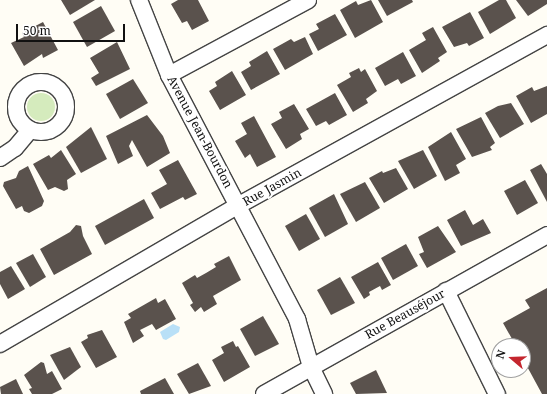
<!DOCTYPE html>
<html>
<head>
<meta charset="utf-8">
<style>
	body { margin:0 }
	#map { position:relative; width:547px; height:394px; overflow:hidden; background:#fffdf5; font-family:"Noto Serif",serif }
	div>[style] { position:absolute }
	.green>* { inset:0; background:#d5ebbd }
	.round { border-radius:50% }
	.water>* { inset:0; background:#b9e0f7 }
	.building>* { inset:0; background:#5a524d }
	.roads { filter:drop-shadow(1px 0 #444) drop-shadow(-1px 0 #444) drop-shadow(0 1px #444) drop-shadow(0 -1px #444) }
	.minor>* { height:16px; margin:-8px; padding:0 8px; transform-origin:8px; border-radius:8px; background:#fff }
	.minor>.ring { margin:-8px; padding:0; box-sizing:content-box; background:none; border:16px solid #fff; border-radius:50% }
	span { translate:-50% -50%; white-space:nowrap; text-align:center; line-height:1.15; -webkit-text-stroke:4px #fff; paint-order:stroke }
	.street-label { font-size:12px; color:#111 }
	.north { position:absolute; left:491px; top:338px; width:40px; height:40px; box-sizing:border-box; background:#fff; border:1px solid #a0a0a0; border-radius:50%; rotate:289deg; font-size:11px; font-weight:700; line-height:16px; text-align:center; color:#111 }
	.north::after { content:''; display:block; margin:auto; width:14px; height:18px; background:#c4262e; clip-path:polygon(50% 0,100% 100%,50% 72%,0 100%) }
	.scale { position:absolute; left:16px; top:24px; width:109px; height:18px; box-sizing:border-box; border:2px solid #111; border-top:0; padding-left:5px; font-size:12px; line-height:14px; white-space:nowrap; color:#111; -webkit-text-stroke:3px #fff; paint-order:stroke }
</style>
</head>
<body>
<div id="map">
	<div class="green">
		<i class="round" style="left:27px;top:93px;width:28px;height:28px"></i>
	</div>
	<div class="water">
		<i style="clip-path:polygon(173px 324px,180px 327px,179px 332px,166px 340px,163px 339px,160px 332px)"></i>
	</div>
	<div class="building">
		<i style="clip-path:polygon(61px 0,95px 0,70px 15px)"></i>
		<i style="clip-path:polygon(178px 0,198px 0,209px 21px,192px 30px,187px 21px,182px 23px,171px 4px)"></i>
		<i style="clip-path:polygon(371px 0,383px 22px,355px 38px,340px 10px,356px 1px,358px 5px)"></i>
		<i style="clip-path:polygon(378px 0,412px 0,413px 2px,387px 16px)"></i>
		<i style="clip-path:polygon(499px 0,506px 0,516px 18px,490px 34px,478px 12px)"></i>
		<i style="clip-path:polygon(516px 0,547px 0,547px 4px,528px 16px)"></i>
		<i style="clip-path:polygon(101px 6px,115px 31px,87px 47px,73px 22px)"></i>
		<i style="clip-path:polygon(470px 12px,484px 38px,469px 46px,467px 43px,454px 47px,442px 27px)"></i>
		<i style="clip-path:polygon(335px 14px,347px 35px,318px 51px,309px 34px,319px 29px,316px 24px)"></i>
		<i style="clip-path:polygon(43px 22px,58px 50px,43px 58px,42px 54px,24px 66px,11px 43px,24px 37px,22px 33px)"></i>
		<i style="clip-path:polygon(433px 27px,447px 52px,438px 58px,440px 61px,422px 73px,409px 50px,426px 40px,422px 33px)"></i>
		<i style="clip-path:polygon(305px 37px,313px 54px,285px 70px,273px 49px,291px 39px,294px 42px)"></i>
		<i style="clip-path:polygon(117px 42px,130px 69px,96px 86px,91px 78px,99px 73px,90px 58px)"></i>
		<i style="clip-path:polygon(267px 51px,280px 74px,251px 90px,241px 72px,251px 66px,249px 62px)"></i>
		<i style="clip-path:polygon(403px 52px,416px 76px,401px 84px,398px 79px,385px 86px,375px 68px)"></i>
		<i style="clip-path:polygon(359px 68px,361px 72px,365px 69px,377px 91px,366px 99px,368px 103px,353px 112px,337px 85px,351px 77px,349px 73px)"></i>
		<i style="clip-path:polygon(232px 71px,246px 95px,220px 110px,209px 91px,217px 86px,215px 82px)"></i>
		<i style="clip-path:polygon(133px 79px,148px 103px,120px 119px,106px 94px)"></i>
		<i style="clip-path:polygon(547px 86px,547px 114px,531px 123px,516px 96px,532px 87px,534px 91px)"></i>
		<i style="clip-path:polygon(335px 93px,347px 115px,329px 125px,326px 121px,316px 126px,306px 109px)"></i>
		<i style="clip-path:polygon(511px 103px,524px 124px,500px 138px,485px 113px,498px 106px)"></i>
		<i style="clip-path:polygon(294px 104px,309px 129px,300px 134px,302px 139px,286px 149px,271px 124px,282px 118px,279px 112px)"></i>
		<i style="clip-path:polygon(147px 115px,163px 136px,170px 153px,147px 167px,132px 140px,129px 146px,133px 156px,118px 164px,106px 136px)"></i>
		<i style="clip-path:polygon(254px 116px,276px 157px,257px 167px,250px 154px,245px 158px,235px 141px,247px 134px,241px 123px)"></i>
		<i style="clip-path:polygon(481px 117px,495px 143px,490px 147px,492px 150px,472px 157px,456px 129px)"></i>
		<i style="clip-path:polygon(91px 127px,107px 159px,81px 173px,66px 147px)"></i>
		<i style="clip-path:polygon(451px 132px,466px 159px,456px 165px,460px 173px,445px 181px,428px 147px)"></i>
		<i style="clip-path:polygon(61px 150px,76px 174px,67px 180px,68px 189px,64px 191px,55px 187px,48px 190px,33px 164px,49px 155px,51px 158px)"></i>
		<i style="clip-path:polygon(423px 150px,437px 176px,414px 189px,398px 161px)"></i>
		<i style="clip-path:polygon(178px 160px,197px 194px,185px 200px,183px 197px,160px 209px,151px 193px,167px 184px,159px 170px)"></i>
		<i style="clip-path:polygon(541px 164px,547px 174px,547px 202px,530px 170px)"></i>
		<i style="clip-path:polygon(28px 166px,44px 201px,42px 206px,29px 213px,24px 211px,22px 206px,16px 209px,3px 186px,4px 182px,16px 178px,19px 171px)"></i>
		<i style="clip-path:polygon(396px 168px,408px 189px,384px 203px,369px 178px,382px 171px,383px 173px)"></i>
		<i style="clip-path:polygon(525px 180px,538px 203px,517px 215px,504px 191px)"></i>
		<i style="clip-path:polygon(365px 182px,380px 208px,356px 222px,340px 194px)"></i>
		<i style="clip-path:polygon(334px 194px,348px 224px,325px 237px,309px 208px)"></i>
		<i style="clip-path:polygon(144px 199px,154px 218px,105px 245px,95px 226px)"></i>
		<i style="clip-path:polygon(465px 210px,473px 225px,483px 219px,491px 233px,461px 246px,447px 220px)"></i>
		<i style="clip-path:polygon(306px 214px,320px 239px,299px 251px,285px 226px)"></i>
		<i style="clip-path:polygon(76px 225px,81px 226px,83px 236px,92px 254px,54px 275px,40px 249px,70px 232px)"></i>
		<i style="clip-path:polygon(438px 226px,456px 252px,427px 268px,419px 254px,424px 252px,418px 237px)"></i>
		<i style="clip-path:polygon(406px 244px,418px 266px,393px 280px,381px 258px)"></i>
		<i style="clip-path:polygon(33px 254px,46px 277px,30px 287px,16px 263px)"></i>
		<i style="clip-path:polygon(229px 256px,241px 280px,213px 296px,217px 304px,204px 312px,201px 307px,195px 312px,190px 305px,193px 303px,182px 283px,195px 275px,197px 278px,206px 273px,216px 267px,214px 264px)"></i>
		<i style="clip-path:polygon(378px 262px,391px 285px,382px 290px,380px 286px,369px 292px,370px 295px,364px 299px,351px 277px)"></i>
		<i style="clip-path:polygon(11px 266px,25px 289px,8px 299px,0 284px,0 272px)"></i>
		<i style="clip-path:polygon(340px 277px,355px 303px,331px 315px,317px 290px)"></i>
		<i style="clip-path:polygon(547px 288px,547px 394px,542px 394px,523px 359px,523px 346px,516px 346px,503px 323px,530px 308px,525px 300px)"></i>
		<i style="clip-path:polygon(156px 298px,158px 303px,165px 299px,176px 319px,156px 330px,152px 324px,140px 330px,144px 336px,133px 343px,124px 322px,131px 318px,128px 314px)"></i>
		<i style="clip-path:polygon(263px 316px,279px 344px,255px 356px,240px 329px)"></i>
		<i style="clip-path:polygon(102px 330px,117px 357px,96px 368px,81px 342px,88px 338px,87px 335px)"></i>
		<i style="clip-path:polygon(233px 341px,236px 347px,238px 346px,250px 367px,224px 382px,212px 360px,224px 353px,221px 347px)"></i>
		<i style="clip-path:polygon(70px 347px,81px 367px,64px 380px,50px 355px)"></i>
		<i style="clip-path:polygon(41px 362px,44px 363px,47px 374px,52px 371px,62px 389px,52px 394px,32px 394px,29px 389px,32px 388px,24px 375px)"></i>
		<i style="clip-path:polygon(198px 363px,211px 386px,189px 394px,177px 374px)"></i>
		<i style="clip-path:polygon(376px 370px,387px 393px,356px 394px,350px 383px)"></i>
		<i style="clip-path:polygon(165px 378px,174px 394px,141px 394px,140px 391px)"></i>
		<i style="clip-path:polygon(16px 379px,23px 394px,1px 394px,0 387px)"></i>
	</div>
	<div class="roads">
		<div class="minor">
			<i style="left:139px;top:0;width:81px;rotate:68.2deg"></i>
			<i style="left:169px;top:75px;width:276px;rotate:62.3deg"></i>
			<i style="left:297px;top:319px;width:50px;rotate:73.7deg"></i>
			<i style="left:311px;top:367px;width:30px;rotate:64deg"></i>
			<i style="left:169px;top:75px;width:158px;rotate:-28.3deg"></i>
			<i class="ring" style="left:16px;top:82px;width:34px;height:34px"></i>
			<i style="left:0;top:158px;width:18px;rotate:-34deg"></i>
			<i style="left:15px;top:148px;width:23px;rotate:-50deg"></i>
			<i style="left:446px;top:291px;width:115px;rotate:63.7deg"></i>
			<i style="left:0;top:344px;width:276px;rotate:-30.2deg"></i>
			<i style="left:239px;top:205px;width:352px;rotate:-28.9deg"></i>
			<i style="left:264px;top:394px;width:325px;rotate:-29.3deg"></i>
		</div>
	</div>
	<div class="street-label">
		<span style="left:200px;top:132px;rotate:62deg">Avenue Jean-Bourdon</span>
		<span style="left:272px;top:187px;rotate:-29deg">Rue Jasmin</span>
		<span style="left:405px;top:314px;rotate:-29deg">Rue Beauséjour</span>
	</div>
	<div class="north">N</div>
	<div class="scale">50 m</div>
</div>
</body>
</html>
